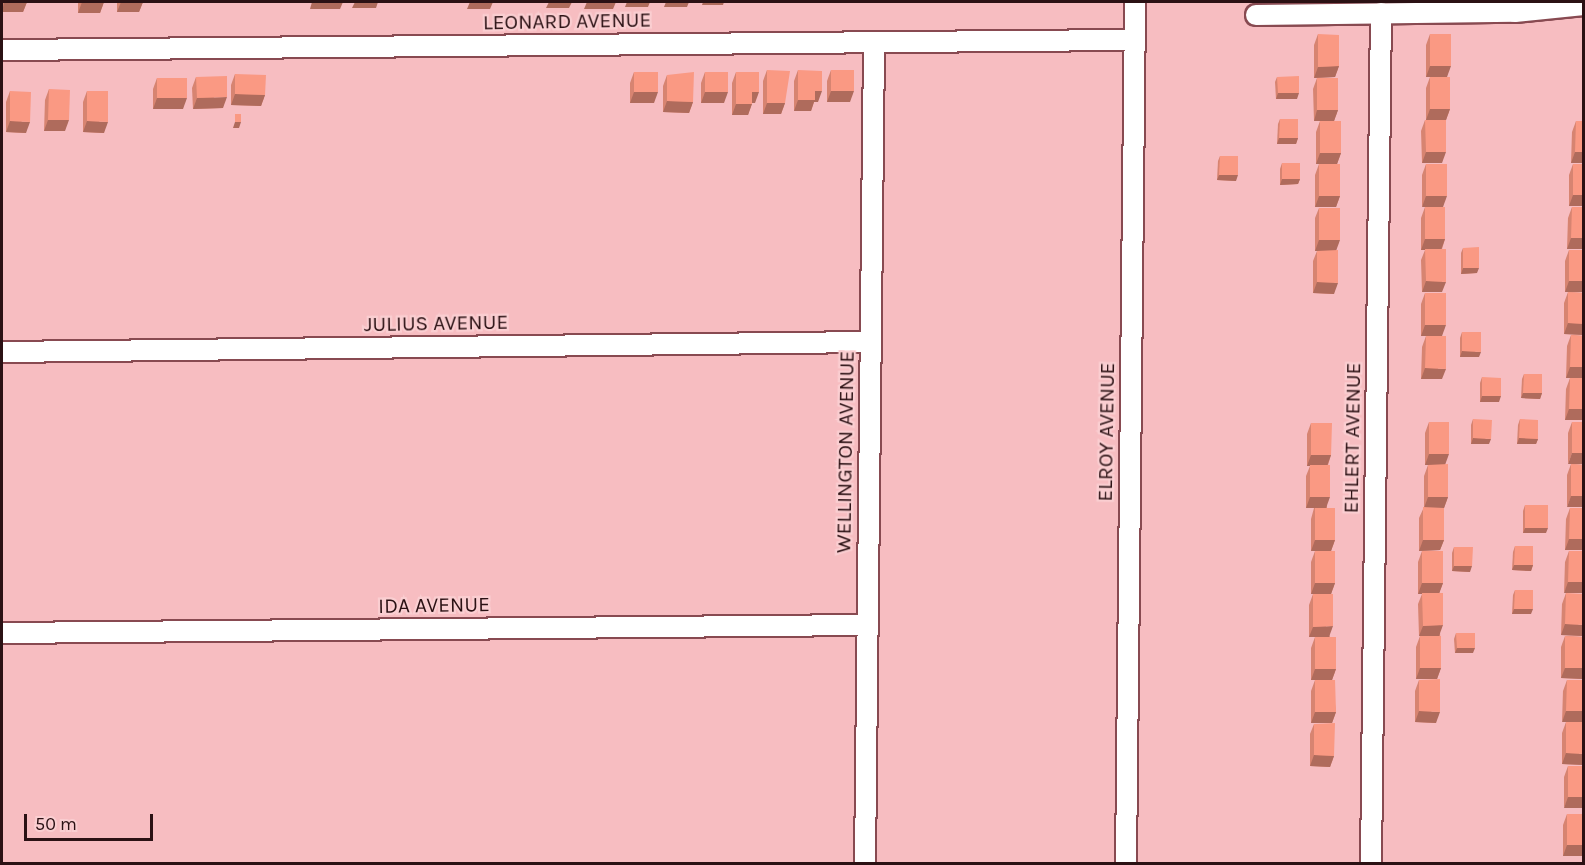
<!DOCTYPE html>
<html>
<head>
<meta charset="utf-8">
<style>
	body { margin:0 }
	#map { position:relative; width:1585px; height:865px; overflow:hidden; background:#f7bdc1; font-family:Karla,sans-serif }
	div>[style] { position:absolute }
	.roads { filter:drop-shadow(2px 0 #884a51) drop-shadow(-2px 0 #884a51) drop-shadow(0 2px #884a51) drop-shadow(0 -2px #884a51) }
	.minor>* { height:20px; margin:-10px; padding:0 10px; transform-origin:10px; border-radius:10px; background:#fff }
	.wall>* { inset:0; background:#d78471 }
	.shaded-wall>* { inset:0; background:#af6b5c }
	.building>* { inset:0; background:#fa9983 }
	span { translate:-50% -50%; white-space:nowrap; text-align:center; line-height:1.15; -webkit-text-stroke:4.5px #faced1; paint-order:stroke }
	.street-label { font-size:21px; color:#2b1114 }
	.frame { position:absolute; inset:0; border:3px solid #2b1114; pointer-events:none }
	.scale { position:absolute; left:24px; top:814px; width:129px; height:27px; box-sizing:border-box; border:3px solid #2b1114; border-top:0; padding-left:8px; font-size:18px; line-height:21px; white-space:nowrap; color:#2b1114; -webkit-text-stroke:4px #faced1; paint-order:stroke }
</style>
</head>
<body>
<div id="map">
	<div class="roads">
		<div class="minor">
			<i style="left:1256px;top:15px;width:259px;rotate:-0.7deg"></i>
			<i style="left:1515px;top:12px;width:69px;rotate:-5.8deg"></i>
			<i style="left:2px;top:50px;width:1132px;rotate:-0.51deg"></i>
			<i style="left:2px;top:352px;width:869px;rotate:-0.66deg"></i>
			<i style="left:2px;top:633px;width:864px;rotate:-0.53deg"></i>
			<i style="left:865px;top:864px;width:822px;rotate:-89.37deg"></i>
			<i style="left:1126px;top:864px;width:862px;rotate:-89.4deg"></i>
			<i style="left:1371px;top:864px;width:851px;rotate:-89.33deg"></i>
		</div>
	</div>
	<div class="wall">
		<i style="clip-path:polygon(2px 2px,27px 2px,23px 12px,2px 12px)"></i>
		<i style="clip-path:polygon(78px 2px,104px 2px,100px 13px,78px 13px)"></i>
		<i style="clip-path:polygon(117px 2px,143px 2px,139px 12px,117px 12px)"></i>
		<i style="clip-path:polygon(1318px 34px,1339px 66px,1335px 77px,1314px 78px,1314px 45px)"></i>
		<i style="clip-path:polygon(1430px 34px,1447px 77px,1450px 109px,1446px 120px,1426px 120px,1426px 88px,1430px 77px,1426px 77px,1426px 45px)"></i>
		<i style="clip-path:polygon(767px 70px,785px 103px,781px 114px,763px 114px,763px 81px)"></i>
		<i style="clip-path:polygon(798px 70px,818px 102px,814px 102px,811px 111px,794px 111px,794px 81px)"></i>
		<i style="clip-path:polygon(831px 70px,850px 102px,827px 102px,827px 81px)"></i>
		<i style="clip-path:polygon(634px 72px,654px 103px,630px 103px,630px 83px)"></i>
		<i style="clip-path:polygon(705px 72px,724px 103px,701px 103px,701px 83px)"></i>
		<i style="clip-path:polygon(736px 72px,755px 103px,752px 103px,748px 115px,732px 115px,732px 83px)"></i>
		<i style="clip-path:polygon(235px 74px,265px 95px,261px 106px,231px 105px,231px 85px)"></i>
		<i style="clip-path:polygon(667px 75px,693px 102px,689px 113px,663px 112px,663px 86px)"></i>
		<i style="clip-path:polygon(196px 77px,223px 108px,193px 109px,192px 88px)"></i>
		<i style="clip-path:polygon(1277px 77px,1297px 99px,1276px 99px,1275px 82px)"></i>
		<i style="clip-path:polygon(157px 78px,183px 109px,153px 109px,153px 89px)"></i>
		<i style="clip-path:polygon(1317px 78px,1338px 110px,1334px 121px,1314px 121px,1313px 89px)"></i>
		<i style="clip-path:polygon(49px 89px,65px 131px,44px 131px,45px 100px)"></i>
		<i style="clip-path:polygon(10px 91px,26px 133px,6px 132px,6px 102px)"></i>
		<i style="clip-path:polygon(87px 91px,104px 133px,83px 132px,83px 102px)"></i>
		<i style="clip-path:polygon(1280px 119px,1298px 138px,1296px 144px,1277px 144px,1278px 124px)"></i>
		<i style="clip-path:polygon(1425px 120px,1442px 163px,1422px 163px,1421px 131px)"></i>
		<i style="clip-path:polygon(1320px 121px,1341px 153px,1337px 164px,1340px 196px,1336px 207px,1315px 207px,1315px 175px,1319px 164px,1316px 164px,1316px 132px)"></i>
		<i style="clip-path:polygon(1576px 121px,1584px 163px,1571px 163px,1572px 132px)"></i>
		<i style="clip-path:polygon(1220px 156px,1236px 181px,1217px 180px,1218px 161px)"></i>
		<i style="clip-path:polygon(1282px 163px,1300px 179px,1298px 184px,1280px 185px,1280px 169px)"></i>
		<i style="clip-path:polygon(1426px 164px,1447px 164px,1422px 207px,1422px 175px)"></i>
		<i style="clip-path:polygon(1573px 164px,1584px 164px,1584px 206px,1569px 206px,1569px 175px)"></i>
		<i style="clip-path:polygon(1425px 207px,1445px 239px,1442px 249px,1442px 292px,1422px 292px,1421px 260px,1425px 250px,1421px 250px,1421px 218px)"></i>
		<i style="clip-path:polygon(1572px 207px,1584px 207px,1584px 249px,1567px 249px,1568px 218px)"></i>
		<i style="clip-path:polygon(1319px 208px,1336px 250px,1334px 294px,1313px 293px,1313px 261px,1317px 251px,1315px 251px,1315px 218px)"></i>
		<i style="clip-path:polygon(1463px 248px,1477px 273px,1461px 274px,1461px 253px)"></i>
		<i style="clip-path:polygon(1569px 250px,1584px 292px,1565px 292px,1565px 261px)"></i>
		<i style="clip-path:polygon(1568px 292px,1584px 293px,1584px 335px,1564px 334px,1564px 303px)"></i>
		<i style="clip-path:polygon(1425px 293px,1442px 336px,1421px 336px,1421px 304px)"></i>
		<i style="clip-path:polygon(1462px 332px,1479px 357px,1460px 357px,1460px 338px)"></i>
		<i style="clip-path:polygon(1571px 335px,1584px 336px,1584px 378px,1566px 378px,1567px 346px)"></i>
		<i style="clip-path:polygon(1426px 336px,1442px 379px,1421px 379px,1422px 347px)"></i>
		<i style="clip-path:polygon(1524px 374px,1542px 393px,1540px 399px,1521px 398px,1522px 379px)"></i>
		<i style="clip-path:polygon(1482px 377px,1499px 402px,1480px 402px,1480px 383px)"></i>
		<i style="clip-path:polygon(1570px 378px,1584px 378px,1584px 420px,1565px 420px,1566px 389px)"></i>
		<i style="clip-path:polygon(1473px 419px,1489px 444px,1471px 444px,1471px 425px)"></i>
		<i style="clip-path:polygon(1520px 419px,1538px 439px,1536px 444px,1517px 444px,1518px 425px)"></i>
		<i style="clip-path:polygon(1429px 422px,1445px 464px,1448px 497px,1444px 508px,1444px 540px,1440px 550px,1419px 551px,1419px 518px,1424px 507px,1424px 476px,1428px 465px,1425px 465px,1425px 433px)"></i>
		<i style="clip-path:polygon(1572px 422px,1584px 422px,1568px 464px,1568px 433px)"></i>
		<i style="clip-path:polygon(1311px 423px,1331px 455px,1328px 465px,1327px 508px,1335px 540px,1331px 551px,1311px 551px,1311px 519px,1314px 508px,1306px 508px,1306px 476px,1310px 466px,1307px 466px,1307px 434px)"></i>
		<i style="clip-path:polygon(1571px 464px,1584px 465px,1567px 507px,1567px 475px)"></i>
		<i style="clip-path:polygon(1525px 505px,1546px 533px,1523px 533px,1523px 511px)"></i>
		<i style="clip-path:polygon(1570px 508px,1584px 508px,1584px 550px,1565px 550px,1566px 519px)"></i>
		<i style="clip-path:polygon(1515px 546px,1533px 565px,1531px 571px,1512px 570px,1513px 552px)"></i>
		<i style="clip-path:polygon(1454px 547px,1470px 572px,1452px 571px,1452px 553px)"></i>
		<i style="clip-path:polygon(1315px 551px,1335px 583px,1331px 594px,1311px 594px,1311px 562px)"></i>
		<i style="clip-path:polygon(1422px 551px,1443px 583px,1439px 593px,1441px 668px,1437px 679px,1416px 679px,1416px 647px,1420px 636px,1419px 636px,1418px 604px,1422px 594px,1418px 594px,1418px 562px)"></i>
		<i style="clip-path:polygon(1569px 551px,1584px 551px,1564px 593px,1565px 562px)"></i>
		<i style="clip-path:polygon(1515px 590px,1531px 614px,1512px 614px,1513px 595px)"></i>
		<i style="clip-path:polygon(1566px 593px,1583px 636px,1561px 635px,1562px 604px)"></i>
		<i style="clip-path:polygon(1313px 594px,1330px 637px,1336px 669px,1332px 680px,1336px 712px,1332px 723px,1311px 723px,1311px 691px,1315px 680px,1311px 680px,1311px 648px,1315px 637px,1309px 637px,1309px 605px)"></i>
		<i style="clip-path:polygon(1456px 633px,1473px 653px,1455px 653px,1454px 639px)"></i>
		<i style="clip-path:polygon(1565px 636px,1584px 637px,1583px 679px,1561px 678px,1561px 647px)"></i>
		<i style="clip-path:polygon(1419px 680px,1436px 723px,1415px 722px,1415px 691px)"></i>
		<i style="clip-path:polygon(1567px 680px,1584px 680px,1562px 722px,1563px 691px)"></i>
		<i style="clip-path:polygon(1566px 722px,1584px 765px,1562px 764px,1562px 733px)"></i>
		<i style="clip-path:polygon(1314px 724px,1334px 756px,1330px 767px,1310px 766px,1310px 734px)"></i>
		<i style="clip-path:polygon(1568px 766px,1584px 766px,1564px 808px,1564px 777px)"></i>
		<i style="clip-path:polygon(1567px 814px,1584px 814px,1584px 856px,1563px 856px,1563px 825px)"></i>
	</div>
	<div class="shaded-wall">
		<i style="clip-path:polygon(4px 2px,27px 2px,23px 12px,2px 12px)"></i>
		<i style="clip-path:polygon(82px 2px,104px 2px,100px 13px,78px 13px)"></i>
		<i style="clip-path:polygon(121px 2px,143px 2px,139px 12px,117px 12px)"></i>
		<i style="clip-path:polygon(312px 2px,343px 2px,340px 9px,310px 9px)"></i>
		<i style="clip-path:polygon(355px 2px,378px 2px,376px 8px,352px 8px)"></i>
		<i style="clip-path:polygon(470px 2px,493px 2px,490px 9px,467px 9px)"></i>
		<i style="clip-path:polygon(549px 2px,572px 2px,569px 8px,546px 8px)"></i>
		<i style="clip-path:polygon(587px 2px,616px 2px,613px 9px,584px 9px)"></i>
		<i style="clip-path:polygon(627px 2px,650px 2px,648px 7px,625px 7px)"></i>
		<i style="clip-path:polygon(666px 2px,689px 2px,687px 7px,664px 7px)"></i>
		<i style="clip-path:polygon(703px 2px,724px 2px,723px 5px,702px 5px)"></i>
		<i style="clip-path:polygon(824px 2px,845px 2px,845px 3px,824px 3px)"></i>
		<i style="clip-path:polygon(901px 2px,922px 2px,921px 3px)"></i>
		<i style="clip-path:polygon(1339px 66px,1335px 77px,1314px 78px,1318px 67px)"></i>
		<i style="clip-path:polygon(1430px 66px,1451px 66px,1447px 77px,1426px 77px)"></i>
		<i style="clip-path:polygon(815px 91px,822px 91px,818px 102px,814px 102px,811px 111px,794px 111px,798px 100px)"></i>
		<i style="clip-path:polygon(831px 91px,854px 91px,850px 102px,827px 102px)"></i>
		<i style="clip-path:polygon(634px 92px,658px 92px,654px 103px,630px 103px)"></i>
		<i style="clip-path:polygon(705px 92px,728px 92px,724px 103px,701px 103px)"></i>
		<i style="clip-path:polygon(752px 92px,759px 92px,755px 103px,748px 103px)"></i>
		<i style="clip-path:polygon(1278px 93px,1299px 93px,1297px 99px,1276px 99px)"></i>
		<i style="clip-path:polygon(235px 94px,265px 95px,261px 106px,231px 105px)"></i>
		<i style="clip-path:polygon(227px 97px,223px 108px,193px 109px,197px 98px)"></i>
		<i style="clip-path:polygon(157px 98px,187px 98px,183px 109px,153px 109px)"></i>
		<i style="clip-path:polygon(667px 101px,693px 102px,689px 113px,663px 112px)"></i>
		<i style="clip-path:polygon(767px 103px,785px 103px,781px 114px,763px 114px)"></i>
		<i style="clip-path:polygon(736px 104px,752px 104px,748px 115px,732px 115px)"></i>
		<i style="clip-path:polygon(1430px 109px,1450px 109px,1446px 120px,1426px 120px)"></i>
		<i style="clip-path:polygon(1317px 110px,1338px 110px,1334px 121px,1314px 121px)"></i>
		<i style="clip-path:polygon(48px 120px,69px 120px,65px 131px,44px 131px)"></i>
		<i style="clip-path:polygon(10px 121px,30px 122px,26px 133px,6px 132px)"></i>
		<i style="clip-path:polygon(87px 121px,108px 122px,104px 133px,83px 132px)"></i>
		<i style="clip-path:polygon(235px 122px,241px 122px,239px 128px,233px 128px)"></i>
		<i style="clip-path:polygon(1279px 138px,1298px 138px,1296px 144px,1277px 144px)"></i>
		<i style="clip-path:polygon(1426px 152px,1446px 152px,1442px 163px,1422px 163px)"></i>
		<i style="clip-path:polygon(1575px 152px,1584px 152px,1584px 163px,1571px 163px)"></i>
		<i style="clip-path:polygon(1320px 153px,1341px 153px,1337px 164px,1316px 164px)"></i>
		<i style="clip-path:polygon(1219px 175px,1238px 175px,1236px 181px,1217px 180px)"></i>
		<i style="clip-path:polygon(1282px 179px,1300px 179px,1298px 184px,1280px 185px)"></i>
		<i style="clip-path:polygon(1573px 195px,1584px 195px,1584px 206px,1569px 206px)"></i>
		<i style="clip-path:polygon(1319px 196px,1340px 196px,1336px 207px,1315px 207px)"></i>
		<i style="clip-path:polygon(1426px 196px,1447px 196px,1443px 207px,1422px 207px)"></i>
		<i style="clip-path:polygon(1571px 238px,1584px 238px,1584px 249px,1567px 249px)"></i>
		<i style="clip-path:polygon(1425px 239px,1445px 239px,1441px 250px,1421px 250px)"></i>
		<i style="clip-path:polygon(1319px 240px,1340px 240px,1336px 251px,1315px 251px)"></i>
		<i style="clip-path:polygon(1463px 268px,1479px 268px,1477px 273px,1461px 274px)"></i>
		<i style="clip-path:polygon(1426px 281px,1446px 282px,1442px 292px,1422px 292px)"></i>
		<i style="clip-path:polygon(1569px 281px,1584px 281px,1584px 292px,1565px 292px)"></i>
		<i style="clip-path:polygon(1317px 282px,1338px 283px,1334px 294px,1313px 293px)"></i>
		<i style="clip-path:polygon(1568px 323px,1584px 324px,1584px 335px,1564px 334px)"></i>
		<i style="clip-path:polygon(1425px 325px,1446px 325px,1442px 336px,1421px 336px)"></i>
		<i style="clip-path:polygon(1462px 351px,1481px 352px,1479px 357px,1460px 357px)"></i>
		<i style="clip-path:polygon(1570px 367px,1584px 367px,1584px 378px,1566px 378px)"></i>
		<i style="clip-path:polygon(1425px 368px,1446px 369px,1442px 379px,1421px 379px)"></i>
		<i style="clip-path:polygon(1523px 393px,1542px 393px,1540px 399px,1521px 398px)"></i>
		<i style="clip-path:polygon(1482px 396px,1501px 396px,1499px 402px,1480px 402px)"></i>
		<i style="clip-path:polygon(1569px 409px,1584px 409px,1584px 420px,1565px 420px)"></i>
		<i style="clip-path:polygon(1473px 438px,1491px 439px,1489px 444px,1471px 444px)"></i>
		<i style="clip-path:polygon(1519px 438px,1538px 439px,1536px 444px,1517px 444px)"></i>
		<i style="clip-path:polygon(1572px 453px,1584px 453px,1584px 464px,1568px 464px)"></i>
		<i style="clip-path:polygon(1429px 454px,1449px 454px,1445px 465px,1425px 465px)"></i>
		<i style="clip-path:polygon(1311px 455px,1331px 455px,1327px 466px,1307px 466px)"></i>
		<i style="clip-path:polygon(1571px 496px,1584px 496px,1584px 507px,1567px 507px)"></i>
		<i style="clip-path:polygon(1310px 497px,1330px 497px,1326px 508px,1306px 508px)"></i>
		<i style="clip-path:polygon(1428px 497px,1448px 497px,1444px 508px,1424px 508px)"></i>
		<i style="clip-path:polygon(1525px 528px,1548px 528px,1546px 533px,1523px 533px)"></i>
		<i style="clip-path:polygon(1569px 539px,1584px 539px,1584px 550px,1565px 550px)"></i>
		<i style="clip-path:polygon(1315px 540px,1335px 540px,1331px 551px,1311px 551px)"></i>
		<i style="clip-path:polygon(1423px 540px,1444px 540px,1440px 550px,1419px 551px)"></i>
		<i style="clip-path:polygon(1514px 565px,1533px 565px,1531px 571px,1512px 570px)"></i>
		<i style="clip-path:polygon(1454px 566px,1472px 566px,1470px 572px,1452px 571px)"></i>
		<i style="clip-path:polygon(1568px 582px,1584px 582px,1584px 593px,1564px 593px)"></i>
		<i style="clip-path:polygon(1315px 583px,1335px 583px,1331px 594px,1311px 594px)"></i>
		<i style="clip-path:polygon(1422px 583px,1443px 583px,1439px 594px,1418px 594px)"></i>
		<i style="clip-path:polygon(1514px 609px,1533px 609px,1531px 614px,1512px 614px)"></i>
		<i style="clip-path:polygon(1565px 624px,1584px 625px,1583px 636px,1561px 635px)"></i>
		<i style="clip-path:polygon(1443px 625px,1439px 636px,1419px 636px,1423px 626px)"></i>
		<i style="clip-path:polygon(1333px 626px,1329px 637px,1309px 637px,1313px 627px)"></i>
		<i style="clip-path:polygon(1457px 648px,1475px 648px,1473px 653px,1455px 653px)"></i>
		<i style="clip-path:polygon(1420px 668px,1441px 668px,1437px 679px,1416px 679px)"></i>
		<i style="clip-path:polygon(1565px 668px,1584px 668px,1583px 679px,1561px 678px)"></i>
		<i style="clip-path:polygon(1315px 669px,1336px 669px,1332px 680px,1311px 680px)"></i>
		<i style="clip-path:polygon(1419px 711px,1440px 712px,1436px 723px,1415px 722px)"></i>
		<i style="clip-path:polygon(1566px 711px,1584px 711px,1584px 722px,1562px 722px)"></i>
		<i style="clip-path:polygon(1315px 712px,1336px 712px,1332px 723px,1311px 723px)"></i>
		<i style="clip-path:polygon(1566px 753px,1584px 754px,1584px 765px,1562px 764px)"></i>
		<i style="clip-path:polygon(1314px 755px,1334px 756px,1330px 767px,1310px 766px)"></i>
		<i style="clip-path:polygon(1568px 797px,1584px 797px,1584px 808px,1564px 808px)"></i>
		<i style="clip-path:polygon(1567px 845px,1584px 845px,1584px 856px,1563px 856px)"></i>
	</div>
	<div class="building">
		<i style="clip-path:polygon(1318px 34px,1339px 35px,1339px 66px,1318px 67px)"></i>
		<i style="clip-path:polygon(1430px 34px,1451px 34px,1451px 66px,1430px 66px)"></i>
		<i style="clip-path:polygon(767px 70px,790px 71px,785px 103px,767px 103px)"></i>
		<i style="clip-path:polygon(798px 70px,822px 71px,822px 91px,815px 91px,815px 100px,798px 100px)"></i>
		<i style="clip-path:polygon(831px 70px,854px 70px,854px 91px,831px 91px)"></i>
		<i style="clip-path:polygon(634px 72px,658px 72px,658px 92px,634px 92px)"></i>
		<i style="clip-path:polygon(694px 72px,693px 102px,667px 101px,667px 75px)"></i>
		<i style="clip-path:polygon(705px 72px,728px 72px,728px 92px,705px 92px)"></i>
		<i style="clip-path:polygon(736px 72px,759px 72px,759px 92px,752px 92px,752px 104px,736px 104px)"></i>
		<i style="clip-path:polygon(235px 74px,266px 75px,265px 95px,235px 94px)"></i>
		<i style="clip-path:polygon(227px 76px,227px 97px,197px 98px,196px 77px)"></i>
		<i style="clip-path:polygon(1299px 76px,1299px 93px,1278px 93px,1277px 77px)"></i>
		<i style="clip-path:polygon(1430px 77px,1450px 77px,1450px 109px,1430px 109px)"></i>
		<i style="clip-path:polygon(157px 78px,187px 78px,187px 98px,157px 98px)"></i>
		<i style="clip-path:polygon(1317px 78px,1338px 78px,1338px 110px,1317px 110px)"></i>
		<i style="clip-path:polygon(49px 89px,70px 90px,69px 120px,48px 120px)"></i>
		<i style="clip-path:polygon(10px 91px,31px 92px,30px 122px,10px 121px)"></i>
		<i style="clip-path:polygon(87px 91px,108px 91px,108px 122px,87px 121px)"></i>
		<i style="clip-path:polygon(235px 114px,241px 114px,241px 122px,235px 122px)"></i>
		<i style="clip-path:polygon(1280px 119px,1298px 119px,1298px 138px,1279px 138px)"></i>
		<i style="clip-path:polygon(1425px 120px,1446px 120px,1446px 152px,1426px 152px)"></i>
		<i style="clip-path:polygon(1320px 121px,1341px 121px,1341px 153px,1320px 153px)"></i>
		<i style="clip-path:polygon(1576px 121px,1584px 121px,1584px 152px,1575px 152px)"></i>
		<i style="clip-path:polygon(1220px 156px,1238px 156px,1238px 175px,1219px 175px)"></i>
		<i style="clip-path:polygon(1282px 163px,1300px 163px,1300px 179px,1282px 179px)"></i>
		<i style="clip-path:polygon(1319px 164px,1340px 164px,1340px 196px,1319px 196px)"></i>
		<i style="clip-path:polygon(1426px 164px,1447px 164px,1447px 196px,1426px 196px)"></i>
		<i style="clip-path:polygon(1573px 164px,1584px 164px,1584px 195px,1573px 195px)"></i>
		<i style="clip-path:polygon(1425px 207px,1445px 207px,1445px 239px,1425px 239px)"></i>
		<i style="clip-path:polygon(1572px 207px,1584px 207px,1584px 238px,1571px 238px)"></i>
		<i style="clip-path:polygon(1319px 208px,1340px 208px,1340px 240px,1319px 240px)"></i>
		<i style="clip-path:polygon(1479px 247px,1479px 268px,1463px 268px,1463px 248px)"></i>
		<i style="clip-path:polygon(1425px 249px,1446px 249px,1446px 282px,1426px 281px)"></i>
		<i style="clip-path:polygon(1338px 250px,1338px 283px,1317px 282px,1317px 251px)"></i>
		<i style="clip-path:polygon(1569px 250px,1584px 250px,1584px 281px,1569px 281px)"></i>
		<i style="clip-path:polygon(1568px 292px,1584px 293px,1584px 324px,1568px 323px)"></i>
		<i style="clip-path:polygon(1425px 293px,1446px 293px,1446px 325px,1425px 325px)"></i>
		<i style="clip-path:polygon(1462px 332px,1481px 332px,1481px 352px,1462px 351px)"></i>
		<i style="clip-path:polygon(1571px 335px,1584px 336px,1584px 367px,1570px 367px)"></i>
		<i style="clip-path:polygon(1426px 336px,1446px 336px,1446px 369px,1425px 368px)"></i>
		<i style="clip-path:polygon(1524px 374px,1542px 374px,1542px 393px,1523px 393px)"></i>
		<i style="clip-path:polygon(1482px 377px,1501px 378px,1501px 396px,1482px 396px)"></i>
		<i style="clip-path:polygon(1570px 378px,1584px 378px,1584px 409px,1569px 409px)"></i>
		<i style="clip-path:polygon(1473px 419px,1492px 420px,1491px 439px,1473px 438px)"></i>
		<i style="clip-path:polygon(1520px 419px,1538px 420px,1538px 439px,1519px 438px)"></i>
		<i style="clip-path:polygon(1429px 422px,1449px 422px,1449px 454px,1429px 454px)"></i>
		<i style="clip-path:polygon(1572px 422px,1584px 422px,1584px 453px,1572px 453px)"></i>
		<i style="clip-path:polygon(1311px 423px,1332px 423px,1331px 455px,1311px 455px)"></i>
		<i style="clip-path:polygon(1448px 464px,1448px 497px,1428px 497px,1428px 465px)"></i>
		<i style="clip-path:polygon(1571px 464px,1584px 465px,1584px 496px,1571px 496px)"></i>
		<i style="clip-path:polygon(1310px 465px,1330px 465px,1330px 497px,1310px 497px)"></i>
		<i style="clip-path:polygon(1525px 505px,1548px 505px,1548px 528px,1525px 528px)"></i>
		<i style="clip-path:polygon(1423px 507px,1444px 508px,1444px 540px,1423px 540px)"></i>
		<i style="clip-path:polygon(1315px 508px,1335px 508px,1335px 540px,1315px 540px)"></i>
		<i style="clip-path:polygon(1570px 508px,1584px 508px,1584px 539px,1569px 539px)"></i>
		<i style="clip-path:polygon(1515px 546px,1533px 546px,1533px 565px,1514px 565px)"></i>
		<i style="clip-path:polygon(1454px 547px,1473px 547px,1472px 566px,1454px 566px)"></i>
		<i style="clip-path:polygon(1315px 551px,1335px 551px,1335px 583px,1315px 583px)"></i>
		<i style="clip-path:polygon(1422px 551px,1443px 551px,1443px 583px,1422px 583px)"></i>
		<i style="clip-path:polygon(1569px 551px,1584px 551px,1584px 582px,1568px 582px)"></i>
		<i style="clip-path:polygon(1515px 590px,1533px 590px,1533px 609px,1514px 609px)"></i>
		<i style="clip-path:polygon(1422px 593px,1443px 593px,1443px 625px,1423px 626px)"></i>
		<i style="clip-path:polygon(1566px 593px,1584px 594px,1584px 625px,1565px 624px)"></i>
		<i style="clip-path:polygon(1313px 594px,1333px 594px,1333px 626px,1313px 627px)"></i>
		<i style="clip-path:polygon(1456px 633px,1475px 633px,1475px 648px,1457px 648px)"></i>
		<i style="clip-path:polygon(1420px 636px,1441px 636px,1441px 668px,1420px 668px)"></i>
		<i style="clip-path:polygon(1565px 636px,1584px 637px,1584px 668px,1565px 668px)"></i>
		<i style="clip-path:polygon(1315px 637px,1336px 637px,1336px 669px,1315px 669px)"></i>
		<i style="clip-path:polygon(1440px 679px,1440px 712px,1419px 711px,1419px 680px)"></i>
		<i style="clip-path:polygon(1315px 680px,1335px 680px,1336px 712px,1315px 712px)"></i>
		<i style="clip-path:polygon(1567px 680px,1584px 680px,1584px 711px,1566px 711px)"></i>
		<i style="clip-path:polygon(1566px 722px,1584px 722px,1584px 754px,1566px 753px)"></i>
		<i style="clip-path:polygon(1335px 723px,1334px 756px,1314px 755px,1314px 724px)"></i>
		<i style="clip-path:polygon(1568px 766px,1584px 766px,1584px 797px,1568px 797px)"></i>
		<i style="clip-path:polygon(1567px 814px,1584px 814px,1584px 845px,1567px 845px)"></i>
	</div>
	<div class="street-label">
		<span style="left:567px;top:21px;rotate:-1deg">LEONARD AVENUE</span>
		<span style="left:436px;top:323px;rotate:-1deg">JULIUS AVENUE</span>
		<span style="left:1106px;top:432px;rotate:-89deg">ELROY AVENUE</span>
		<span style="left:1352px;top:438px;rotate:-89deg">EHLERT AVENUE</span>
		<span style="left:845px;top:452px;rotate:-89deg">WELLINGTON AVENUE</span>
		<span style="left:434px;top:605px;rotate:-1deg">IDA AVENUE</span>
	</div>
	<div class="frame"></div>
	<div class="scale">50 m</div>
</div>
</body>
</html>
